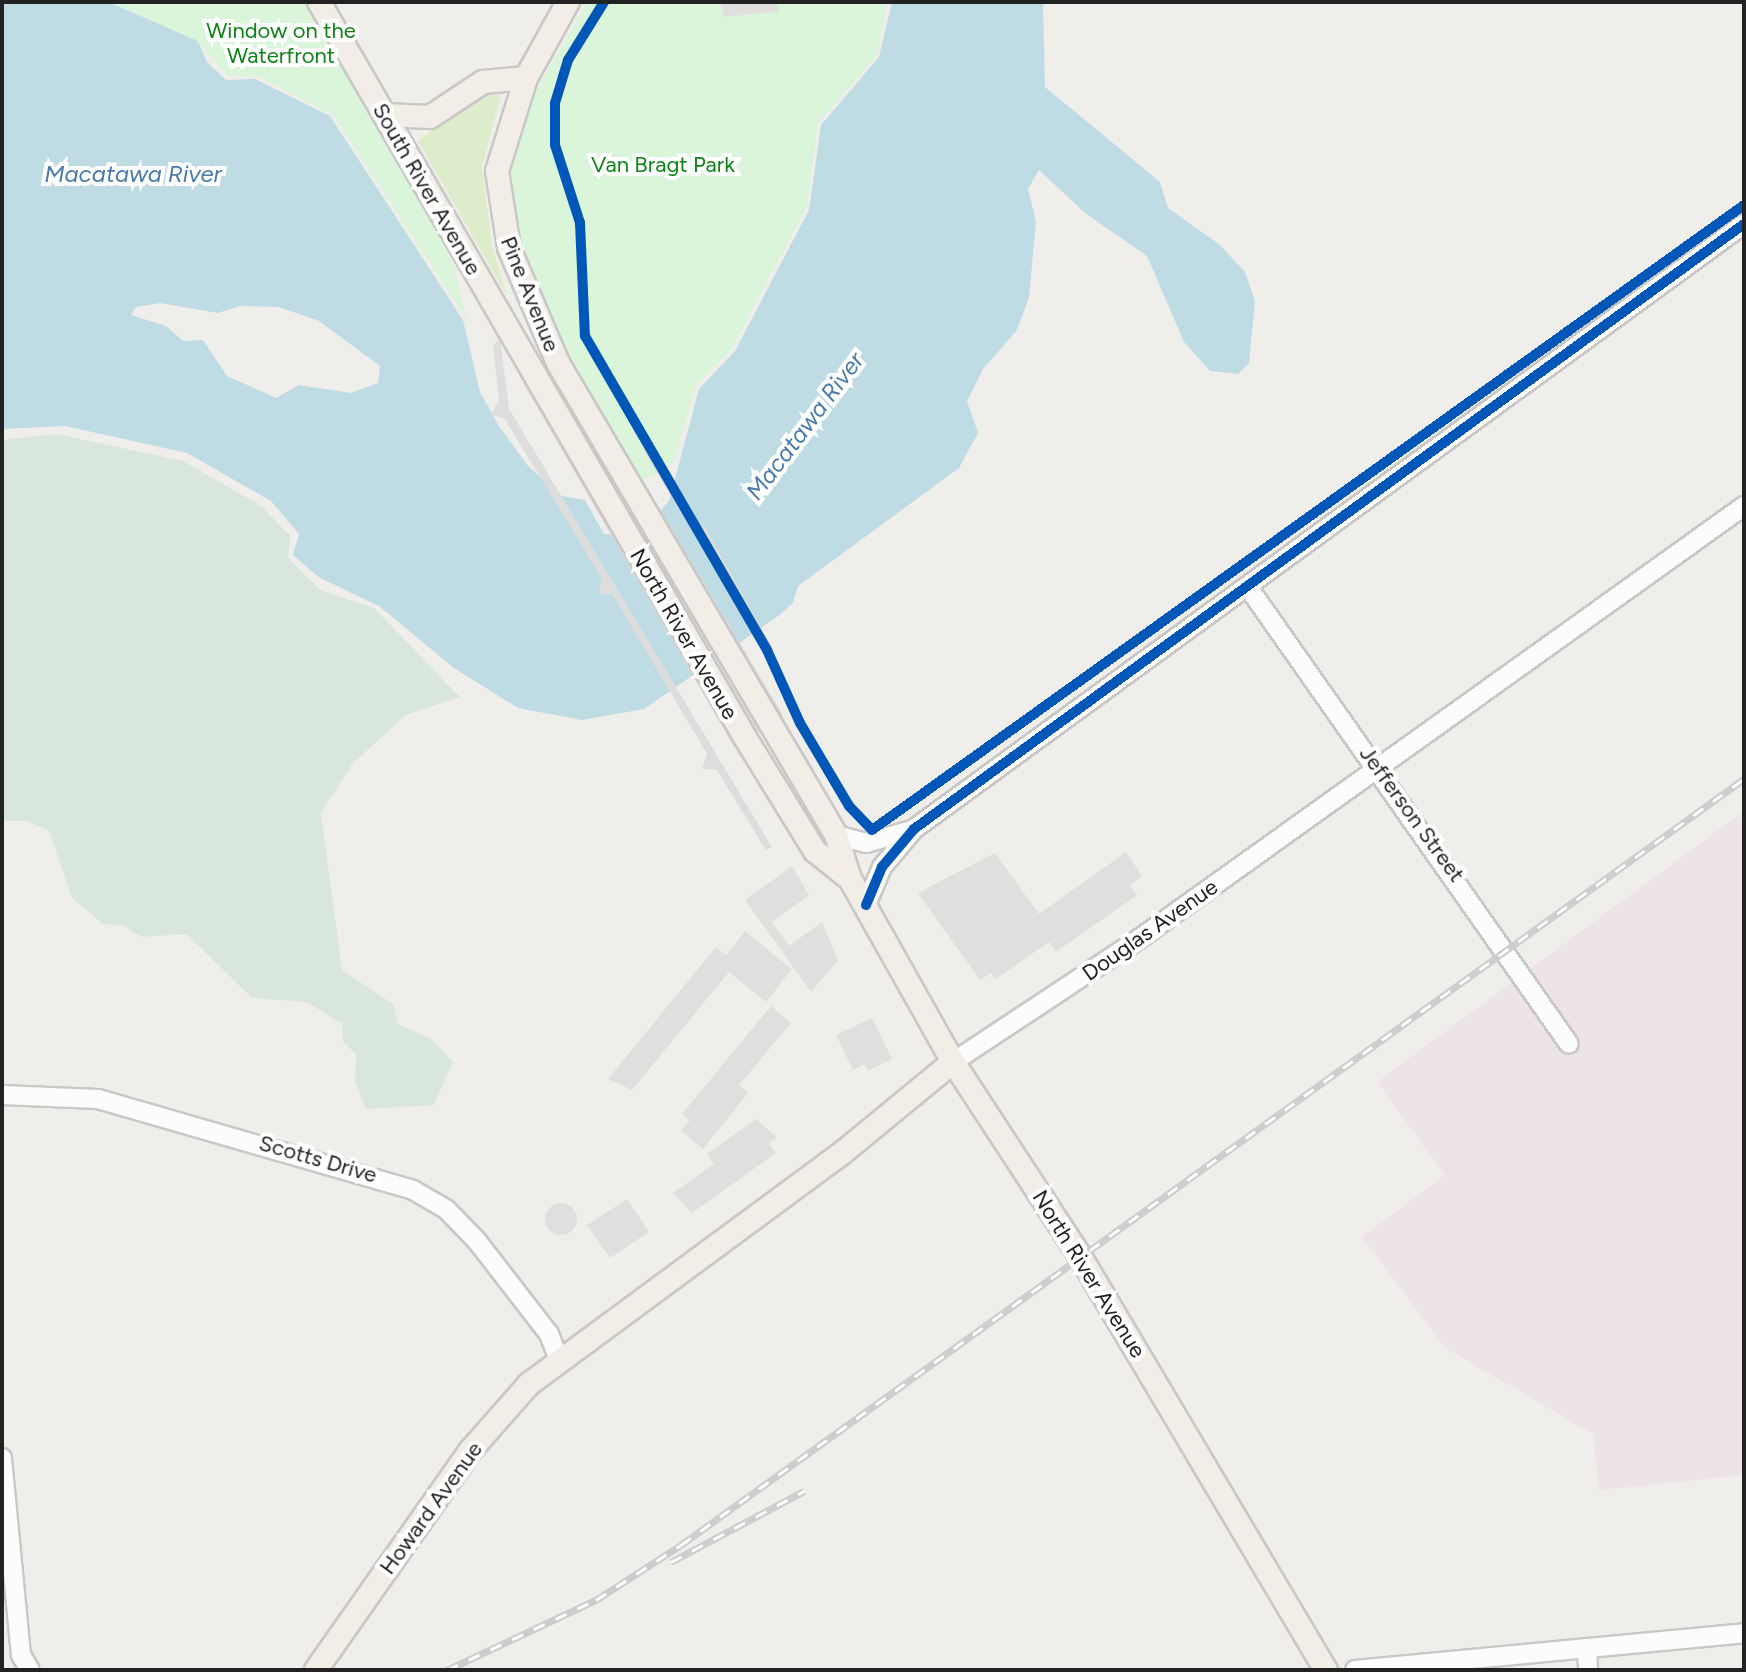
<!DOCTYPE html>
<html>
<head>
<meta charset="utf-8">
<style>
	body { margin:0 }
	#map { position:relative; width:1746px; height:1672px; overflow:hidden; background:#f0eeeb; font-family:Figtree,sans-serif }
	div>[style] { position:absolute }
	.industrial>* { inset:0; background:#ede4e9 }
	.grass>* { inset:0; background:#ddeccb }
	.wetland>* { inset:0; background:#d9e6de }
	.park>* { inset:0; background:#daf5da }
	.parking>* { inset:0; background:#e0dfde }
	.round { border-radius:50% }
	.water>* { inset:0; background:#bfdbe3 }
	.pier>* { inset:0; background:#dedddd }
	.roads { filter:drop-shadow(2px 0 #c9c8c7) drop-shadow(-2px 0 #c9c8c7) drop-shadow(0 2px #c9c8c7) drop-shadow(0 -2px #c9c8c7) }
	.minor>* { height:18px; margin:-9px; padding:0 9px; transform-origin:9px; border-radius:9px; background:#fdfcfc }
	.major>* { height:22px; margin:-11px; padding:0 11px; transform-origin:11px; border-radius:11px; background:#f3ede7 }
	.rail>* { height:7px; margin-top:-3.5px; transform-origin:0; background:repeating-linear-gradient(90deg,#fff 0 12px,#ccc 0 24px); box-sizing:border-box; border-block:2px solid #ccc }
	.cycleway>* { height:10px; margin:-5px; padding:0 5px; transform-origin:5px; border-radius:5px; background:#0057b8 }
	span { translate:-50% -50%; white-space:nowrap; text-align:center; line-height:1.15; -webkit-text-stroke:8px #fff; paint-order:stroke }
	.park-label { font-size:22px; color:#0c8416 }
	.street-label { font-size:22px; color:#222 }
	.water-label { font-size:24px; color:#4a7aab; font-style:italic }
	.frame { position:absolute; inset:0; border:4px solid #222; pointer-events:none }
</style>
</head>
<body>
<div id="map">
	<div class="industrial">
		<i style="clip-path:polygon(1744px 811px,1744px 1475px,1599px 1490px,1593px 1434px,1444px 1347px,1362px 1237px,1445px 1175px,1377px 1082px)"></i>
	</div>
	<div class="grass">
		<i style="clip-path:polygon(484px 90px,502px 91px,482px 167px,492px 246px,507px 296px,418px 141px)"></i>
	</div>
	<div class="wetland">
		<i style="clip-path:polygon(57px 434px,183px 461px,263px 507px,290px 536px,288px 558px,320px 590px,374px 608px,460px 697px,406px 715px,353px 763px,321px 813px,342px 970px,393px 1004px,398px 1024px,431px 1039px,453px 1062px,434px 1105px,366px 1109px,355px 1082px,356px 1054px,343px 1042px,342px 1024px,307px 1002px,252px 998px,186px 934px,142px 937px,124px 926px,103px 924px,72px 898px,49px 831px,27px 821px,2px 821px,2px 440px)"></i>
	</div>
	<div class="park">
		<i style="clip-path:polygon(108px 2px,306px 2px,378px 120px,453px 263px,466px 318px,333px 115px,259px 77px,228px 76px,198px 41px)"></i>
		<i style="clip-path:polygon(588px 2px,887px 2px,877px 55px,818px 123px,807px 206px,730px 351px,696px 385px,674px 462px,643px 480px,570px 358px,516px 229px,511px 174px,517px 140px,529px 102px)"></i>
	</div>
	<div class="parking">
		<i style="clip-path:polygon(722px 2px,777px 2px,779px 12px,723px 17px)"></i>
		<i style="clip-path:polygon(1126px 852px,1142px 876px,1130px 885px,1137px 895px,1056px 952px,1049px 942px,996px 979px,991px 973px,980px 980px,918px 893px,995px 853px,1039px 914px)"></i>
		<i style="clip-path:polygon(792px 866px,809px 895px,772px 922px,789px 946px,822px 922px,838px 960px,811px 992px,745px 900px)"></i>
		<i style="clip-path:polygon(745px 931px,792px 969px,766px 1002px,729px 972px,632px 1090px,608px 1079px,716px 947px,726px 955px)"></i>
		<i style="clip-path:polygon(771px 1006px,791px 1023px,739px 1085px,748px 1093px,703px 1149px,681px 1131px,690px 1120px,682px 1114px)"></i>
		<i style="clip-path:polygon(872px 1018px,892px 1059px,868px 1071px,864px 1064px,853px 1070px,836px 1035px)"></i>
		<i style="clip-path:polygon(756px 1119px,777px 1138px,769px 1143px,776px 1153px,692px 1213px,673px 1193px,714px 1164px,707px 1154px)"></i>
		<i style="clip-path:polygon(627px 1199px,649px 1232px,610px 1258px,587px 1225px)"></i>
		<i class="round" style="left:545px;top:1203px;width:32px;height:32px"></i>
	</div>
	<div class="water">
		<i style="clip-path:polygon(evenodd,2px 2px,108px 2px,198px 41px,207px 62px,226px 80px,255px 79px,330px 116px,463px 320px,480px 392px,499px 426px,528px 466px,562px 496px,585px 500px,604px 534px,618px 535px,653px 519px,669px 501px,699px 389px,735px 351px,809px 210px,821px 125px,879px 57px,892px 2px,1043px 2px,1045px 87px,1160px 182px,1168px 208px,1220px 245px,1245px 272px,1255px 301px,1249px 363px,1238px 374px,1210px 371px,1184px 342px,1147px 256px,1085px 213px,1039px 170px,1028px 189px,1036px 222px,1029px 297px,1017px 330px,983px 369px,967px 401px,978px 433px,959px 468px,798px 586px,793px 603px,778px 616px,644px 709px,582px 720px,518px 708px,454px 668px,379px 606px,320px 578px,293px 555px,299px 534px,271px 501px,187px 453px,65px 426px,2px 429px,2px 2px,160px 303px,218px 313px,240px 306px,279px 307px,319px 321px,380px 366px,378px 383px,351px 393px,299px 385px,276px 398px,227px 376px,203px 340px,183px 341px,166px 326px,131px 315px,136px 307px,160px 303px)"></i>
	</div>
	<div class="pier">
		<i style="clip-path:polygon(500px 339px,509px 409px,772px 847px,766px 850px,716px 769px,702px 769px,707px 754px,612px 594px,598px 594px,602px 579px,504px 418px,491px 415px,499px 400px,493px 345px)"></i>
		<i style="clip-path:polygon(570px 358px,783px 715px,734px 747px,523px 383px)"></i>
		<i style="clip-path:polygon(650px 447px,696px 525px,705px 527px,772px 647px,767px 650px,644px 452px)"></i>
	</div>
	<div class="roads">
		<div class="minor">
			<i style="left:1248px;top:587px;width:558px;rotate:54.92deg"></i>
			<i style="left:836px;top:835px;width:31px;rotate:15deg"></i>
			<i style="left:866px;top:843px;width:48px;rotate:-15.8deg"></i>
			<i style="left:866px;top:905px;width:41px;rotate:-67.2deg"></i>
			<i style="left:882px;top:867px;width:50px;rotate:-49.9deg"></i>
			<i style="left:914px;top:829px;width:1027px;rotate:-36.09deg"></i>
			<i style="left:953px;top:1062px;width:223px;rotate:-33.5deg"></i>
			<i style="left:1139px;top:939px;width:744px;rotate:-35.59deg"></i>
			<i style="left:2px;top:1095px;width:96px;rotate:2.4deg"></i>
			<i style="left:98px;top:1099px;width:328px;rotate:16.1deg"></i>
			<i style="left:413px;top:1190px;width:39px;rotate:30deg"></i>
			<i style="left:447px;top:1210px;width:43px;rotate:45.9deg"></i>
			<i style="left:477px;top:1241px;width:118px;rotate:52.3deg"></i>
			<i style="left:549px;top:1334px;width:25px;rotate:69deg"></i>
			<i style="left:2px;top:1458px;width:198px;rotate:84.5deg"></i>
			<i style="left:21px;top:1655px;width:17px;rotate:59deg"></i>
			<i style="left:1587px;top:1648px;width:22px;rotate:87deg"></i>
			<i style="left:1355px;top:1670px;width:391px;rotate:-5.4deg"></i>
		</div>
		<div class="major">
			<i style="left:319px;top:2px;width:852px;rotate:59.91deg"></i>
			<i style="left:746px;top:739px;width:132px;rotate:58.4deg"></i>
			<i style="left:815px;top:851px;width:45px;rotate:38.7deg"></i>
			<i style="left:568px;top:2px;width:87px;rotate:118.9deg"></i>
			<i style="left:526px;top:78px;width:97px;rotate:107.3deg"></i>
			<i style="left:497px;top:171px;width:78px;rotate:81.1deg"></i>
			<i style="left:509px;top:248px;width:125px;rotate:66.9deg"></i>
			<i style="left:558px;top:363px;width:548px;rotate:59.5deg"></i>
			<i style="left:836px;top:835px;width:46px;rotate:72.3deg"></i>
			<i style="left:850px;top:879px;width:210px;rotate:60.6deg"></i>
			<i style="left:953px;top:1062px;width:232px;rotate:56.8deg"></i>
			<i style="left:1080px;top:1256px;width:482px;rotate:59.3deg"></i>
			<i style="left:385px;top:115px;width:45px;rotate:2.5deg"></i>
			<i style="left:430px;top:117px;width:64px;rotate:-33.4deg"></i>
			<i style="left:483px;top:82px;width:43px;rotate:-5.3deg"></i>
			<i style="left:316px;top:1670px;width:268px;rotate:-54.9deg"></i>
			<i style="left:470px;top:1451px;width:89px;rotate:-48.6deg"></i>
			<i style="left:529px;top:1384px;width:388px;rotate:-36.4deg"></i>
			<i style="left:841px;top:1154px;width:145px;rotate:-39.4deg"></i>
		</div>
	</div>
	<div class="rail">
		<i style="left:671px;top:1562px;width:151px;rotate:-28.1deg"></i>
		<i style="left:447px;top:1670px;width:165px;rotate:-25.2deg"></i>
		<i style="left:596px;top:1600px;width:101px;rotate:-32.9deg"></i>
		<i style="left:681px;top:1545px;width:1310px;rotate:-35.78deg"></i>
	</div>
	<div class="cycleway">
		<i style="left:604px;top:2px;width:68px;rotate:121.8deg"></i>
		<i style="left:568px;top:60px;width:45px;rotate:106.8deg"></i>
		<i style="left:555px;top:103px;width:42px;rotate:90deg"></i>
		<i style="left:555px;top:145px;width:82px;rotate:72.2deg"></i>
		<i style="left:580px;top:223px;width:113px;rotate:87.5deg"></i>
		<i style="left:585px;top:336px;width:363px;rotate:59.9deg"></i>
		<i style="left:767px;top:650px;width:80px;rotate:65.7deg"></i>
		<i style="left:800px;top:723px;width:96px;rotate:59.4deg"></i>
		<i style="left:849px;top:806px;width:33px;rotate:46deg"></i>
		<i style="left:872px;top:830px;width:1073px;rotate:-35.63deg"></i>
		<i style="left:866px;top:905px;width:41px;rotate:-67.2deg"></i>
		<i style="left:882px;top:867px;width:50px;rotate:-49.9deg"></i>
		<i style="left:914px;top:829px;width:1027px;rotate:-36.09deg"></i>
	</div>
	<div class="park-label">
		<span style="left:281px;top:43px">Window on the<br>Waterfront</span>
		<span style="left:663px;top:165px">Van Bragt Park</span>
	</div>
	<div class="street-label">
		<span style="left:427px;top:189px;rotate:60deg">South River Avenue</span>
		<span style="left:530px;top:294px;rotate:68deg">Pine Avenue</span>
		<span style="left:684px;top:634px;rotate:60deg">North River Avenue</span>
		<span style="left:1412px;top:814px;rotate:54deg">Jefferson Street</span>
		<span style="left:1150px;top:930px;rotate:-35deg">Douglas Avenue</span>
		<span style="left:318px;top:1159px;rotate:16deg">Scotts Drive</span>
		<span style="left:1089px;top:1274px;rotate:58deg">North River Avenue</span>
		<span style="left:431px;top:1508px;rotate:-54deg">Howard Avenue</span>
	</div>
	<div class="water-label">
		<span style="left:133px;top:174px">Macatawa River</span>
		<span style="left:805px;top:426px;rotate:-53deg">Macatawa River</span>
	</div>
	<div class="frame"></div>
</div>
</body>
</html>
